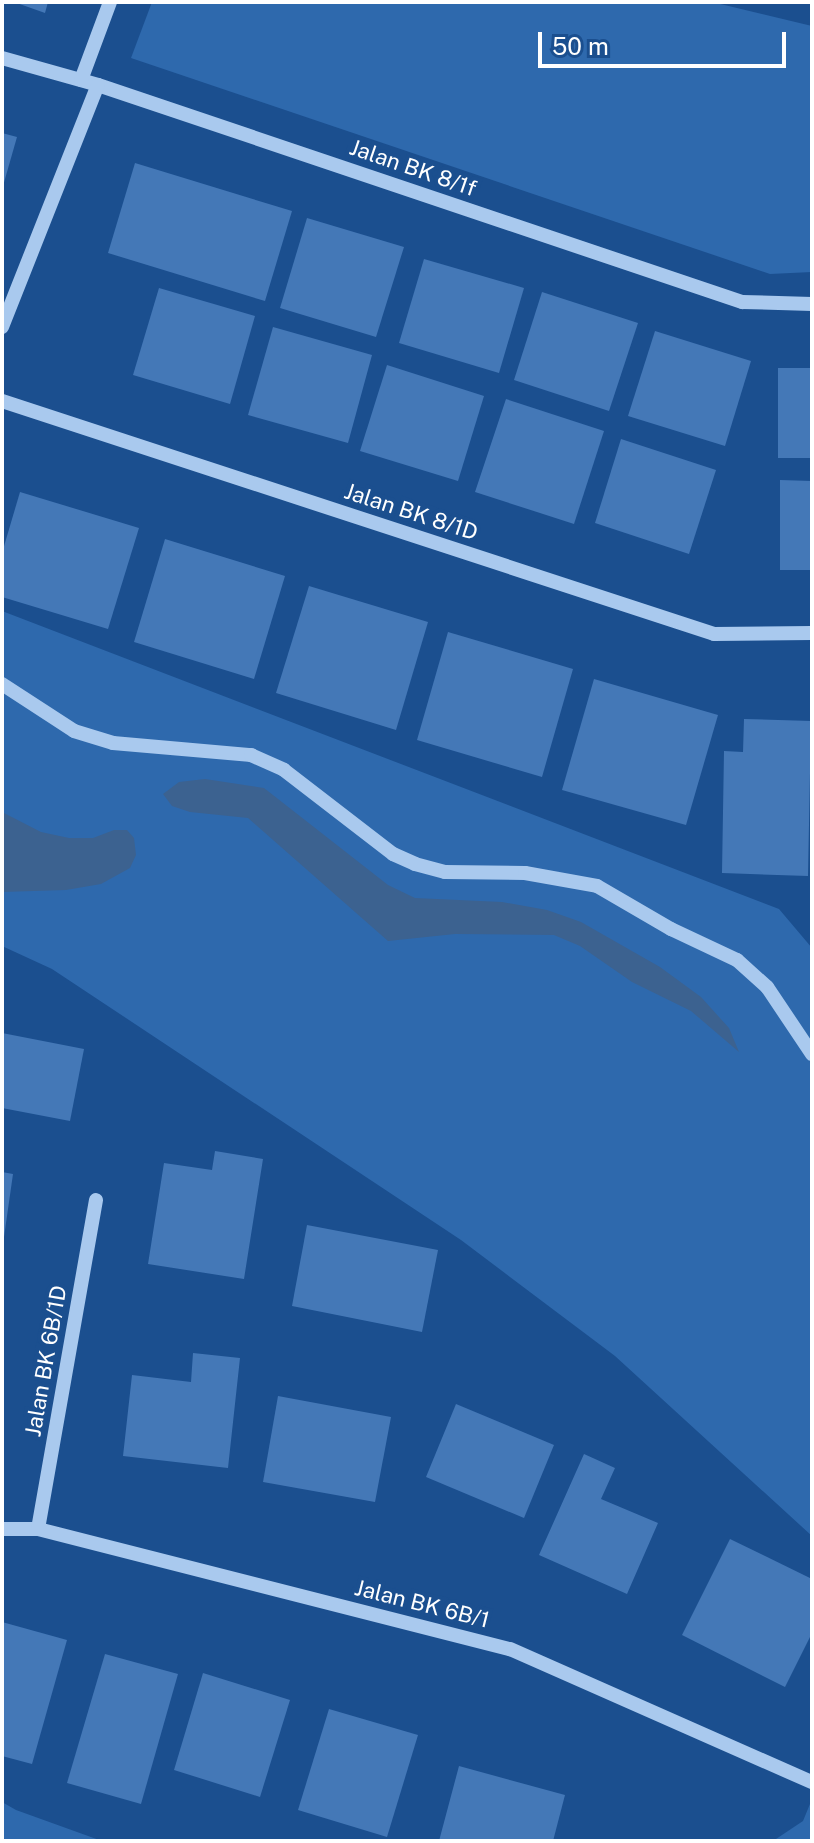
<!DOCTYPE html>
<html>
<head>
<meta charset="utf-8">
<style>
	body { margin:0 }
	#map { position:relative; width:814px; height:1843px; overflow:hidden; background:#1b4f8f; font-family:"Public Sans",sans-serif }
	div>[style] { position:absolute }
	.green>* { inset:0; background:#2e69ad }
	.water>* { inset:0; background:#3c6290 }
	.building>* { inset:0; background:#4478b7 }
	.minor>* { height:14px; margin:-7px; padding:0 7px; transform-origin:7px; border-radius:7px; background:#a9c9ee }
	span { translate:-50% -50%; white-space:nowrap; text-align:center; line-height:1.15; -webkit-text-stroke:8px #1b4f8f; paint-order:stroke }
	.street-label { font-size:22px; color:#fff }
	.frame { position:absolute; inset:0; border:4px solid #fff; pointer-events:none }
	.scale { position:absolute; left:538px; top:32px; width:248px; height:36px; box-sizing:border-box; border:4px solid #fff; border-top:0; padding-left:10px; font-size:24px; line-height:28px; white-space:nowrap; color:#fff; -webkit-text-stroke:6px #1b4f8f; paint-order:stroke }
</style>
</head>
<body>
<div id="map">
	<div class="green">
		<i style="clip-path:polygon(152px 2px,712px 2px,812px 26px,812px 272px,770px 274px,131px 58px)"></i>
		<i style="clip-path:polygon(2px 611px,779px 909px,812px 948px,812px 1536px,615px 1356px,461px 1240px,52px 969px,2px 946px)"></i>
		<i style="clip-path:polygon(812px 1799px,812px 1841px,773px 1841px,803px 1821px)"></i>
		<i style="clip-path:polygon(2px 1802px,16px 1810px,102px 1841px,2px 1841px)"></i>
	</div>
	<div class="water">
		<i style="clip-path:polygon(205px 779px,264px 788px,388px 885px,415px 898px,502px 902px,547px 910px,581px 922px,660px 967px,701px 997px,729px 1028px,739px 1052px,691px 1011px,632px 982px,580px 946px,554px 935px,455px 934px,388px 941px,248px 818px,190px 812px,172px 806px,163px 794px,179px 782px)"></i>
		<i style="clip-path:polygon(2px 812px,41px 832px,69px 838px,93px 838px,114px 830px,127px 830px,134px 838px,136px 855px,130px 868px,101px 884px,66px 890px,2px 892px)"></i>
	</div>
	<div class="building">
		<i style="clip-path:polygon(14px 2px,48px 2px,45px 13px)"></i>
		<i style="clip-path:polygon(2px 133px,17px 137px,3px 186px,2px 186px)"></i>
		<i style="clip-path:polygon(135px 163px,292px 211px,265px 301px,108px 253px)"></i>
		<i style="clip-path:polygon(307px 218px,404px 247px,376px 337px,280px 308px)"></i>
		<i style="clip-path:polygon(424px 259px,524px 288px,499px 373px,399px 343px)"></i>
		<i style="clip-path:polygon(159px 288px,255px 316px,230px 404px,133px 375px)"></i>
		<i style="clip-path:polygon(542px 292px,638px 323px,609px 411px,514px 380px)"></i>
		<i style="clip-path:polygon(273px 327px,372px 355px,348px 443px,248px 415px)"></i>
		<i style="clip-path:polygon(655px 331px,751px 361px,725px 446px,628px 416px)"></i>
		<i style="clip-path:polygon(387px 365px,484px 396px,458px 481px,360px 451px)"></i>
		<i style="clip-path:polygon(778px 368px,812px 368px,812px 458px,778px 458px)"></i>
		<i style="clip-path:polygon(506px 399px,604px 431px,574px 524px,475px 492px)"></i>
		<i style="clip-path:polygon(621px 439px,716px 470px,689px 554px,595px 523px)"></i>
		<i style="clip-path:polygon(780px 480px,812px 481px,812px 570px,780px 570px)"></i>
		<i style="clip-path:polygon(20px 492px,139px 528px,108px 629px,2px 597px,2px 553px)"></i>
		<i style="clip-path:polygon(165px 539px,285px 576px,254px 679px,134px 642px)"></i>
		<i style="clip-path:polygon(309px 586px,428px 622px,396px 730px,276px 693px)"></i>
		<i style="clip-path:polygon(448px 632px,573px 669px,542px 777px,417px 740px)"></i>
		<i style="clip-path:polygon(594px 679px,718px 715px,686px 825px,562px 790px)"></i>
		<i style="clip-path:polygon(744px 719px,811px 721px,808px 876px,722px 873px,724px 751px,743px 752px)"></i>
		<i style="clip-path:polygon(2px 1033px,84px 1049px,70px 1121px,2px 1108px)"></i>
		<i style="clip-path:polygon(215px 1151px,263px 1159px,244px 1279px,148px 1264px,164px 1163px,212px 1170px)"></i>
		<i style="clip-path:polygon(2px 1172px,13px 1174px,4px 1237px,2px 1236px)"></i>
		<i style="clip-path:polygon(307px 1225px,438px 1250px,422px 1332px,292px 1306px)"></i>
		<i style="clip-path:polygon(193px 1353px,240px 1358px,228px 1468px,123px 1456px,132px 1375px,191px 1382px)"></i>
		<i style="clip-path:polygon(278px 1396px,391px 1417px,375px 1502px,263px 1482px)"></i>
		<i style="clip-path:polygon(456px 1404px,554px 1445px,524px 1518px,426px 1477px)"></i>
		<i style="clip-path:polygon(584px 1454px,615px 1468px,601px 1499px,658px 1523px,627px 1594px,539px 1555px)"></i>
		<i style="clip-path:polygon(730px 1539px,812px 1579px,812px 1633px,785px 1687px,682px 1635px)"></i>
		<i style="clip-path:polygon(2px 1622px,67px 1640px,32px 1764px,2px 1756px)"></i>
		<i style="clip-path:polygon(105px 1654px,178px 1674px,141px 1804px,67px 1783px)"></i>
		<i style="clip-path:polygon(203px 1673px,290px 1700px,260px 1797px,174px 1770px)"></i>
		<i style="clip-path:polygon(329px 1709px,418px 1735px,387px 1837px,298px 1810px)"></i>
		<i style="clip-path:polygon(459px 1766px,565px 1795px,553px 1841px,439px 1841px)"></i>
	</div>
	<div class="minor">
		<i style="left:2px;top:58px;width:100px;rotate:15.7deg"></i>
		<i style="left:98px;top:85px;width:680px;rotate:18.62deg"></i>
		<i style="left:742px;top:302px;width:70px;rotate:1.6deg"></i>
		<i style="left:81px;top:80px;width:83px;rotate:-69.6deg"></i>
		<i style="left:2px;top:327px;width:260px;rotate:-68.4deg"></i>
		<i style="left:2px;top:401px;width:749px;rotate:18.12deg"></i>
		<i style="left:714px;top:634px;width:98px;rotate:-0.6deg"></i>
		<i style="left:2px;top:684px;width:86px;rotate:33.1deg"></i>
		<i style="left:74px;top:731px;width:41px;rotate:17.1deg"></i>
		<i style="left:113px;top:743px;width:139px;rotate:5deg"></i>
		<i style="left:251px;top:755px;width:36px;rotate:24deg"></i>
		<i style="left:284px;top:770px;width:138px;rotate:37.6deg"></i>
		<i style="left:393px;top:854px;width:24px;rotate:24deg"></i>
		<i style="left:415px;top:864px;width:31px;rotate:15deg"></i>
		<i style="left:445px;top:872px;width:80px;rotate:0.7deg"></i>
		<i style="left:525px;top:873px;width:73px;rotate:10.2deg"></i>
		<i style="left:597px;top:886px;width:86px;rotate:30.2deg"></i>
		<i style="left:671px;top:929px;width:73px;rotate:25.2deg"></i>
		<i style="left:737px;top:960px;width:40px;rotate:42deg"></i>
		<i style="left:767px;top:987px;width:81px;rotate:56.1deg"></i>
		<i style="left:2px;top:1529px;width:36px"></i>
		<i style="left:38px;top:1529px;width:487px;rotate:14.3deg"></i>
		<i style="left:510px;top:1649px;width:330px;rotate:23.8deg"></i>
		<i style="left:38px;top:1529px;width:334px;rotate:-80deg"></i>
	</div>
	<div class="street-label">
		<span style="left:413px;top:168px;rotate:19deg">Jalan BK 8/1f</span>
		<span style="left:411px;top:512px;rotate:18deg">Jalan BK 8/1D</span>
		<span style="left:46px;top:1361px;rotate:-80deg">Jalan BK 6B/1D</span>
		<span style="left:422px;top:1604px;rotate:14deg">Jalan BK 6B/1</span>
	</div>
	<div class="frame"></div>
	<div class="scale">50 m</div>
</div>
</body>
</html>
